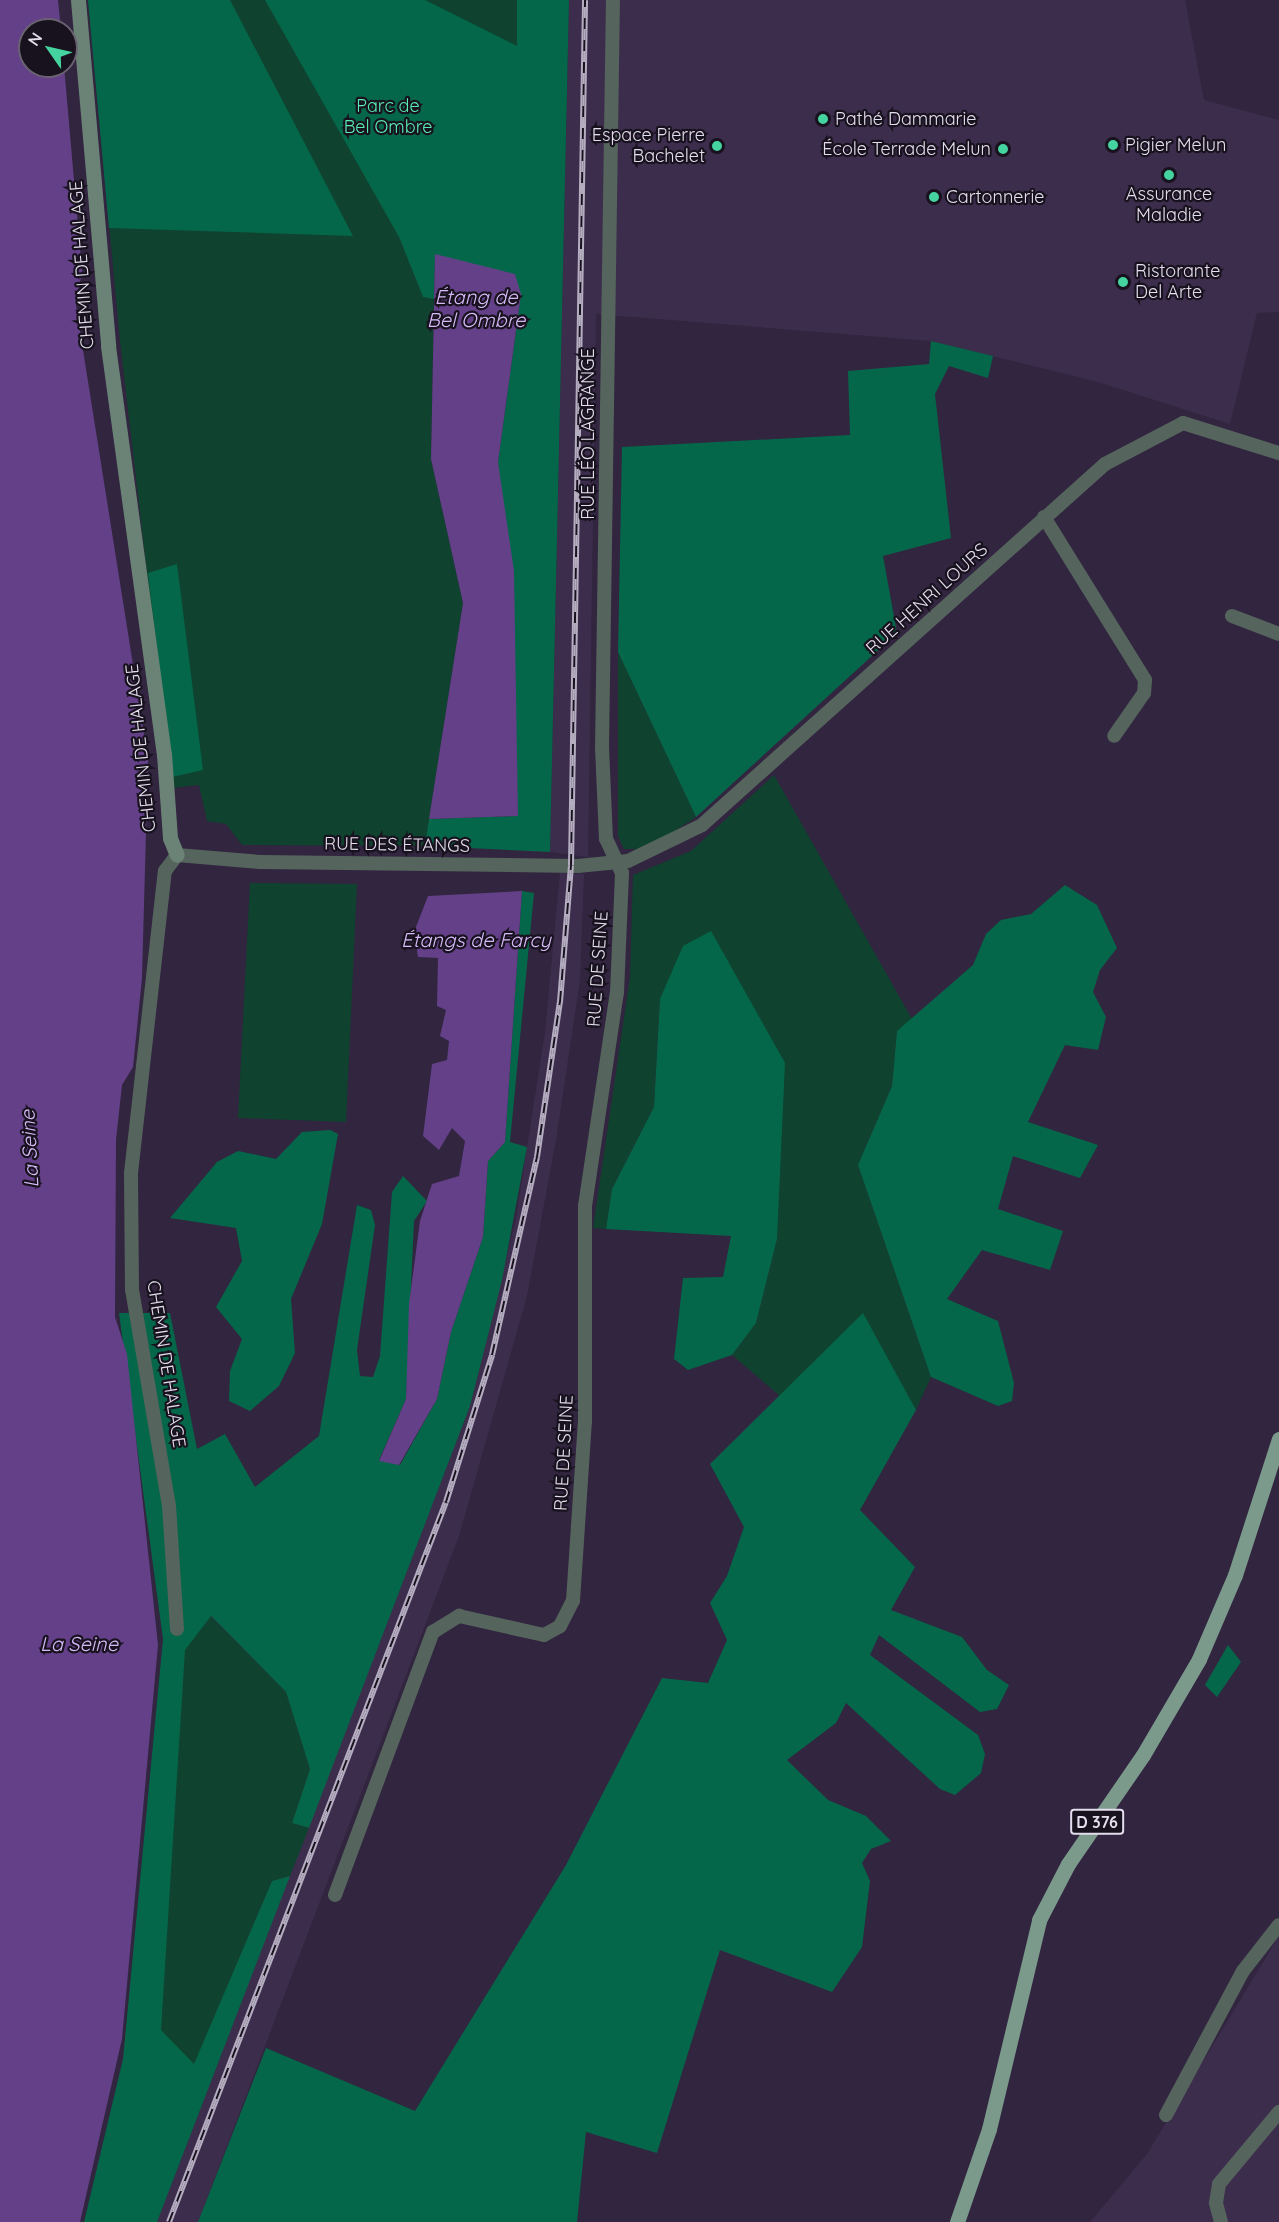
<!DOCTYPE html>
<html>
<head>
<meta charset="utf-8">
<style>
	body { margin:0 }
	#map { position:relative; width:1279px; height:2222px; overflow:hidden; background:#31253f; font-family:Quicksand,sans-serif }
	div>[style] { position:absolute }
	.built>* { inset:0; background:#3c2d4d }
	.green>* { inset:0; background:#0f422f }
	.forest>* { inset:0; background:#056749 }
	.water>* { inset:0; background:#634088 }
	.street>* { height:14px; margin:-7px; padding:0 7px; transform-origin:7px; border-radius:7px; background:#55645c }
	.secondary>* { height:15px; margin:-7.5px; padding:0 7.5px; transform-origin:7.5px; border-radius:7.5px; background:#6b8377 }
	.primary>* { height:15px; margin:-7.5px; padding:0 7.5px; transform-origin:7.5px; border-radius:7.5px; background:#7b9a8b }
	.rail>* { height:6px; margin-top:-3px; transform-origin:0; background:repeating-linear-gradient(90deg,#17121d 0 11px,#b5adc0 0 22px); box-sizing:border-box; border-block:2px solid #b5adc0 }
	.dots>* { width:16px; height:16px; translate:-50% -50%; box-sizing:border-box; border:3px solid #17121d; border-radius:50% }
	span { translate:-50% -50%; white-space:nowrap; text-align:center; line-height:1.15; -webkit-text-stroke:4.5px #17121d; paint-order:stroke }
	.shield-label span { padding:2px 4px; background:#17121d; border:2px solid; border-radius:4px; -webkit-text-stroke-width:0 }
	.shield-label { font-size:16px; color:#e4ddee; font-weight:700 }
	.park-label { font-size:18px; color:#5aecb4 }
	.poi-label { font-size:18px; color:#e4ddee }
	.left { translate:0 -50%; text-align:left }
	.right { translate:-100% -50%; text-align:right }
	.street-label { font-size:18px; color:#e4ddee }
	.water-label { font-size:20px; color:#d6baf8; font-style:italic }
	.north { position:absolute; left:18px; top:18px; width:60px; height:60px; box-sizing:border-box; background:#17121d; border:2px solid #696371; border-radius:50%; rotate:304deg; font-size:16px; font-weight:700; line-height:24px; text-align:center; color:#e4ddee }
	.north::after { content:''; display:block; margin:auto; width:21px; height:27px; background:#45d49f; clip-path:polygon(50% 0,100% 100%,50% 72%,0 100%) }
</style>
</head>
<body>
<div id="map">
	<div class="built">
		<i style="clip-path:polygon(569px 0,1185px 0,1204px 100px,1279px 120px,1279px 312px,1257px 313px,1230px 424px,1098px 382px,931px 341px,596px 314px,588px 857px,550px 852px)"></i>
		<i style="clip-path:polygon(560px 873px,584px 874px,580px 980px,556px 1140px,527px 1296px,459px 1536px,198px 2222px,157px 2222px,470px 1406px,516px 1218px,545px 1032px)"></i>
		<i style="clip-path:polygon(1279px 1936px,1279px 2222px,1090px 2222px,1147px 2154px)"></i>
	</div>
	<div class="green">
		<i style="clip-path:polygon(88px 0,517px 0,521px 225px,399px 237px,423px 297px,434px 299px,431px 459px,463px 603px,425px 846px,242px 845px,226px 824px,207px 821px,199px 785px,172px 788px,120px 341px)"></i>
		<i style="clip-path:polygon(618px 652px,696px 817px,650px 847px,636px 849px,624px 849px,618px 836px)"></i>
		<i style="clip-path:polygon(774px 775px,912px 1019px,897px 1031px,892px 1086px,858px 1165px,931px 1377px,916px 1410px,863px 1314px,780px 1396px,732px 1355px,756px 1323px,777px 1239px,660px 999px,654px 1107px,612px 1189px,606px 1229px,593px 1228px,630px 977px,633px 875px,691px 851px)"></i>
		<i style="clip-path:polygon(250px 883px,357px 884px,346px 1122px,238px 1118px)"></i>
		<i style="clip-path:polygon(210px 1616px,286px 1692px,310px 1769px,292px 1823px,309px 1828px,290px 1876px,272px 1881px,194px 2065px,160px 2030px,184px 1650px)"></i>
	</div>
	<div class="forest">
		<i style="clip-path:polygon(88px 0,230px 0,353px 236px,109px 228px)"></i>
		<i style="clip-path:polygon(265px 0,425px 0,517px 46px,517px 0,569px 0,550px 852px,425px 846px,429px 819px,518px 816px,498px 462px,521px 294px,435px 255px,434px 299px,423px 297px,399px 237px)"></i>
		<i style="clip-path:polygon(931px 341px,993px 356px,988px 378px,949px 366px,935px 394px,951px 538px,883px 556px,897px 633px,696px 817px,618px 652px,622px 447px,850px 435px,848px 371px,929px 364px)"></i>
		<i style="clip-path:polygon(177px 564px,203px 770px,172px 777px,148px 573px)"></i>
		<i style="clip-path:polygon(1065px 885px,1097px 905px,1117px 948px,1100px 970px,1093px 992px,1106px 1017px,1098px 1050px,1065px 1045px,1028px 1122px,1098px 1145px,1080px 1178px,1013px 1156px,998px 1209px,1063px 1231px,1050px 1270px,982px 1250px,947px 1299px,998px 1321px,1014px 1383px,1012px 1401px,998px 1406px,931px 1377px,858px 1165px,892px 1086px,897px 1031px,973px 965px,986px 934px,1001px 920px,1031px 914px)"></i>
		<i style="clip-path:polygon(522px 891px,534px 893px,510px 1142px,527px 1147px,502px 1280px,470px 1406px,309px 1828px,292px 1823px,310px 1769px,286px 1692px,211px 1616px,185px 1650px,161px 2030px,194px 2064px,272px 1881px,290px 1876px,157px 2222px,84px 2222px,123px 2059px,163px 1639px,119px 1313px,170px 1313px,197px 1449px,225px 1434px,255px 1487px,319px 1436px,357px 1205px,371px 1210px,375px 1225px,357px 1350px,360px 1376px,373px 1377px,380px 1356px,392px 1192px,403px 1176px,427px 1201px,414px 1221px,406px 1399px,379px 1460px,400px 1465px,437px 1399px,451px 1332px,483px 1237px,488px 1161px,505px 1142px)"></i>
		<i style="clip-path:polygon(711px 931px,785px 1063px,777px 1239px,756px 1323px,732px 1355px,688px 1370px,674px 1359px,683px 1278px,723px 1277px,731px 1236px,606px 1229px,612px 1189px,654px 1107px,660px 999px,683px 946px)"></i>
		<i style="clip-path:polygon(330px 1130px,338px 1134px,322px 1224px,291px 1299px,295px 1353px,279px 1386px,250px 1411px,229px 1401px,230px 1371px,242px 1339px,216px 1307px,242px 1261px,236px 1228px,170px 1218px,217px 1162px,238px 1151px,276px 1159px,302px 1132px)"></i>
		<i style="clip-path:polygon(863px 1313px,916px 1410px,860px 1510px,915px 1567px,891px 1610px,962px 1637px,987px 1670px,1009px 1685px,997px 1709px,980px 1712px,879px 1635px,870px 1655px,978px 1735px,985px 1754px,981px 1773px,955px 1795px,940px 1789px,846px 1703px,836px 1723px,787px 1760px,828px 1800px,866px 1816px,891px 1841px,871px 1849px,862px 1863px,870px 1881px,862px 1947px,832px 1992px,720px 1950px,657px 2153px,586px 2132px,577px 2222px,198px 2222px,266px 2048px,415px 2111px,566px 1865px,662px 1678px,708px 1683px,727px 1640px,710px 1603px,727px 1576px,744px 1527px,710px 1464px)"></i>
		<i style="clip-path:polygon(1228px 1645px,1241px 1662px,1217px 1697px,1205px 1685px)"></i>
	</div>
	<div class="water">
		<i style="clip-path:polygon(0 0,58px 0,61px 30px,30px 30px,30px 66px,64px 66px,82px 271px,76px 306px,148px 759px,142px 978px,133px 1067px,122px 1085px,116px 1140px,115px 1317px,127px 1354px,158px 1645px,122px 2039px,80px 2222px,0 2222px)"></i>
		<i style="clip-path:polygon(435px 254px,515px 274px,521px 294px,498px 462px,514px 571px,518px 816px,429px 819px,463px 603px,431px 459px)"></i>
		<i style="clip-path:polygon(522px 891px,505px 1142px,488px 1161px,483px 1237px,451px 1332px,437px 1399px,399px 1465px,379px 1461px,406px 1399px,409px 1304px,420px 1221px,432px 1184px,459px 1176px,465px 1141px,452px 1128px,439px 1150px,423px 1136px,432px 1064px,447px 1060px,449px 1041px,440px 1036px,446px 1010px,437px 1006px,438px 958px,418px 957px,414px 932px,428px 896px)"></i>
	</div>
	<div class="street">
		<i style="left:1044px;top:517px;width:192px;rotate:58.2deg"></i>
		<i style="left:1145px;top:680px;width:13px;rotate:94deg"></i>
		<i style="left:1144px;top:693px;width:52px;rotate:124.9deg"></i>
		<i style="left:1232px;top:616px;width:50px;rotate:21deg"></i>
		<i style="left:177px;top:1629px;width:123px;rotate:-93.7deg"></i>
		<i style="left:169px;top:1506px;width:219px;rotate:-99.7deg"></i>
		<i style="left:132px;top:1290px;width:117px;rotate:-90.5deg"></i>
		<i style="left:131px;top:1173px;width:304px;rotate:-83.6deg"></i>
		<i style="left:165px;top:871px;width:20px;rotate:-53deg"></i>
		<i style="left:177px;top:855px;width:83px;rotate:4.8deg"></i>
		<i style="left:260px;top:862px;width:318px;rotate:0.7deg"></i>
		<i style="left:578px;top:866px;width:50px;rotate:-5.7deg"></i>
		<i style="left:628px;top:861px;width:82px;rotate:-25.9deg"></i>
		<i style="left:702px;top:825px;width:541px;rotate:-41.85deg"></i>
		<i style="left:1105px;top:464px;width:88px;rotate:-27.7deg"></i>
		<i style="left:1183px;top:423px;width:101px;rotate:17.4deg"></i>
		<i style="left:335px;top:1895px;width:281px;rotate:-69.6deg"></i>
		<i style="left:433px;top:1632px;width:31px;rotate:-32deg"></i>
		<i style="left:459px;top:1616px;width:87px;rotate:12.6deg"></i>
		<i style="left:544px;top:1635px;width:18px;rotate:-29deg"></i>
		<i style="left:560px;top:1626px;width:28px;rotate:-63deg"></i>
		<i style="left:573px;top:1601px;width:180px;rotate:-86.2deg"></i>
		<i style="left:585px;top:1421px;width:215px;rotate:-90deg"></i>
		<i style="left:585px;top:1206px;width:215px;rotate:-81.5deg"></i>
		<i style="left:617px;top:993px;width:120px;rotate:-87.6deg"></i>
		<i style="left:622px;top:873px;width:38px;rotate:-115deg"></i>
		<i style="left:606px;top:839px;width:91px;rotate:-92.5deg"></i>
		<i style="left:602px;top:748px;width:748px;rotate:-89.16deg"></i>
		<i style="left:1166px;top:2115px;width:163px;rotate:-61.9deg"></i>
		<i style="left:1243px;top:1971px;width:58px;rotate:-52deg"></i>
		<i style="left:1221px;top:2222px;width:20px;rotate:-105deg"></i>
		<i style="left:1216px;top:2203px;width:19px;rotate:-81deg"></i>
		<i style="left:1219px;top:2184px;width:94px;rotate:-50.2deg"></i>
	</div>
	<div class="secondary">
		<i style="left:78px;top:0;width:347px;rotate:85deg"></i>
		<i style="left:108px;top:346px;width:412px;rotate:82.2deg"></i>
		<i style="left:164px;top:754px;width:84px;rotate:85.9deg"></i>
		<i style="left:170px;top:838px;width:18px;rotate:68deg"></i>
	</div>
	<div class="primary">
		<i style="left:957px;top:2222px;width:98px;rotate:-71deg"></i>
		<i style="left:989px;top:2129px;width:215px;rotate:-76.5deg"></i>
		<i style="left:1039px;top:1920px;width:63px;rotate:-62.6deg"></i>
		<i style="left:1068px;top:1864px;width:132px;rotate:-55.5deg"></i>
		<i style="left:1143px;top:1755px;width:111px;rotate:-59.7deg"></i>
		<i style="left:1199px;top:1659px;width:91px;rotate:-66.8deg"></i>
		<i style="left:1235px;top:1575px;width:143px;rotate:-72.1deg"></i>
	</div>
	<div class="rail">
		<i style="left:169px;top:2222px;width:771px;rotate:-68.96deg"></i>
		<i style="left:446px;top:1502px;width:154px;rotate:-72.6deg"></i>
		<i style="left:492px;top:1355px;width:203px;rotate:-77.2deg"></i>
		<i style="left:537px;top:1157px;width:157px;rotate:-81.6deg"></i>
		<i style="left:560px;top:1002px;width:137px;rotate:-85.4deg"></i>
		<i style="left:571px;top:865px;width:865px;rotate:-89.07deg"></i>
	</div>
	<div class="dots">
		<i style="left:823px;top:119px;background:#45d49f"></i>
		<i style="left:1113px;top:145px;background:#45d49f"></i>
		<i style="left:717px;top:146px;background:#45d49f"></i>
		<i style="left:1003px;top:149px;background:#45d49f"></i>
		<i style="left:1169px;top:175px;background:#45d49f"></i>
		<i style="left:934px;top:197px;background:#45d49f"></i>
		<i style="left:1123px;top:282px;background:#45d49f"></i>
	</div>
	<div class="shield-label">
		<span style="left:1097px;top:1822px">D 376</span>
	</div>
	<div class="park-label">
		<span style="left:388px;top:117px">Parc de<br>Bel Ombre</span>
	</div>
	<div class="poi-label">
		<span class="left" style="left:835px;top:119px">Pathé Dammarie</span>
		<span class="right" style="left:705px;top:146px">Espace Pierre<br>Bachelet</span>
		<span class="left" style="left:1125px;top:145px">Pigier Melun</span>
		<span class="right" style="left:991px;top:149px">École Terrade Melun</span>
		<span style="left:1169px;top:205px">Assurance<br>Maladie</span>
		<span class="left" style="left:946px;top:197px">Cartonnerie</span>
		<span class="left" style="left:1135px;top:282px">Ristorante<br>Del Arte</span>
	</div>
	<div class="street-label">
		<span style="left:82px;top:265px;rotate:-94deg">CHEMIN DE HALAGE</span>
		<span style="left:588px;top:434px;rotate:-90deg">RUE LÉO LAGRANGE</span>
		<span style="left:927px;top:599px;rotate:-42deg">RUE HENRI LOURS</span>
		<span style="left:141px;top:748px;rotate:-96deg">CHEMIN DE HALAGE</span>
		<span style="left:397px;top:845px;rotate:1deg">RUE DES ÉTANGS</span>
		<span style="left:598px;top:969px;rotate:-86deg">RUE DE SEINE</span>
		<span style="left:166px;top:1364px;rotate:81deg">CHEMIN DE HALAGE</span>
		<span style="left:564px;top:1453px;rotate:-87deg">RUE DE SEINE</span>
	</div>
	<div class="water-label">
		<span style="left:476px;top:308px">Étang de<br>Bel Ombre</span>
		<span style="left:476px;top:939px">Étangs de Farcy</span>
		<span style="left:29px;top:1149px;rotate:-93deg">La Seine</span>
		<span style="left:79px;top:1643px">La Seine</span>
	</div>
	<div class="north">N</div>
</div>
</body>
</html>
